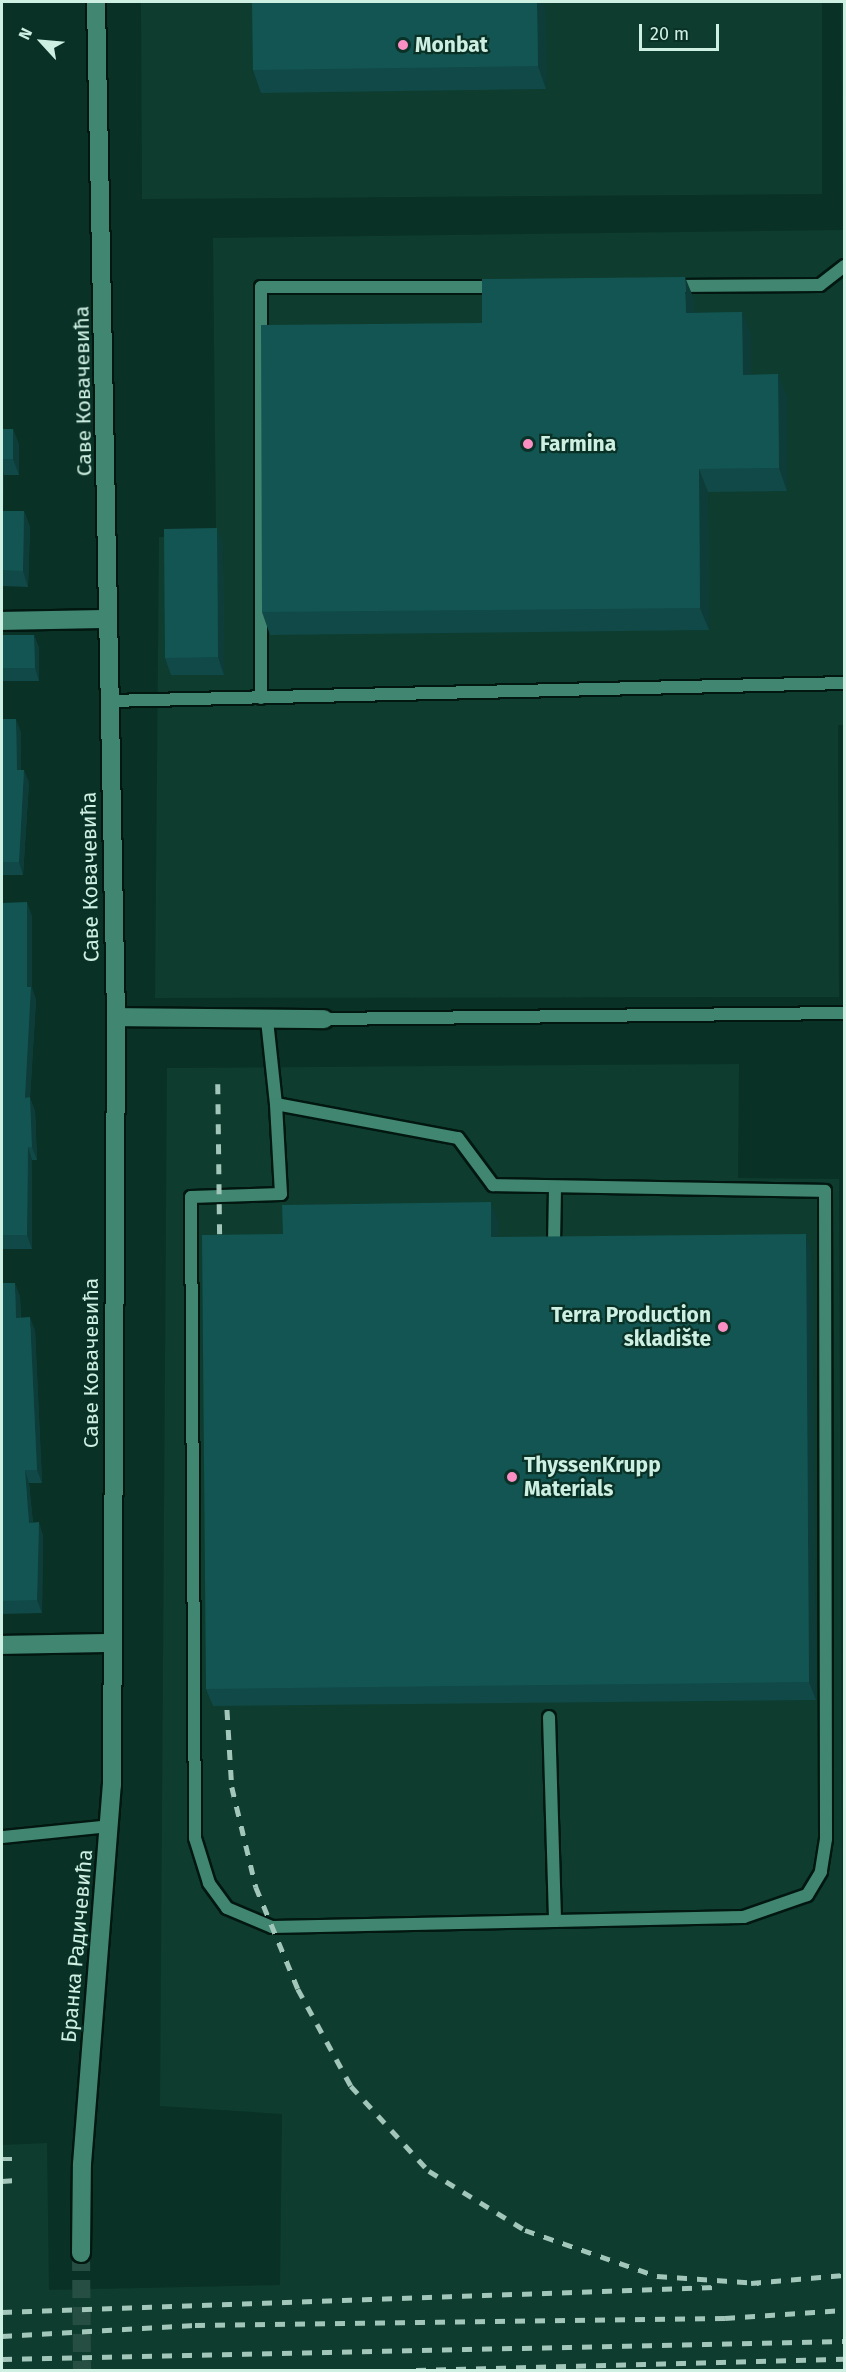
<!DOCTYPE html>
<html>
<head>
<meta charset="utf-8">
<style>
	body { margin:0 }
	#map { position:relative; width:846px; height:2372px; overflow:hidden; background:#0a3126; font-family:"Fira Sans",sans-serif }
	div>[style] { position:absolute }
	.built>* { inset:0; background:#0e3c2f }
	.street-tunnel>* { height:18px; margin-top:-9px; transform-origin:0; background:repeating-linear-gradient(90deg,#274e42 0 18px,transparent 0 27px) }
	.roads { filter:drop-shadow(2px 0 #021710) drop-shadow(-2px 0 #021710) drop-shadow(0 2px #021710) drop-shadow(0 -2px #021710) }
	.lane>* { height:12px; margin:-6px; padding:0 6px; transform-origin:6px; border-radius:6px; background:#408670 }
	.street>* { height:18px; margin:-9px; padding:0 9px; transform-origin:9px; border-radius:9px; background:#408670 }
	.rail>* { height:4.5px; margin-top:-2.25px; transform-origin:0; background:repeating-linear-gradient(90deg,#a2c6b9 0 10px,transparent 0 20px) }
	.wall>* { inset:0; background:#104947 }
	.shaded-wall>* { inset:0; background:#0d3c39 }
	.building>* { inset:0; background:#135552 }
	.dots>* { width:16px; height:16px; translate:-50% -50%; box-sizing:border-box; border:3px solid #0a3126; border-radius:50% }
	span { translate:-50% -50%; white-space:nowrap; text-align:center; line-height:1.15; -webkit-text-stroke:4.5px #0a3126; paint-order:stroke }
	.poi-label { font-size:21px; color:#cef0e3; font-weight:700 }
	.left { translate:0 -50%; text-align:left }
	.right { translate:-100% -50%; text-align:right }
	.street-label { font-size:21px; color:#cef0e3 }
	.frame { position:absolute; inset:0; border:3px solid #cef0e3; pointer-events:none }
	.north { position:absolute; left:12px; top:12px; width:60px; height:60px; -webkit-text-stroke:4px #0a3126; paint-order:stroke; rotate:296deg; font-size:16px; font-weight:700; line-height:24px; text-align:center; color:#cef0e3 }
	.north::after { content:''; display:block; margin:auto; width:21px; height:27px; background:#cef0e3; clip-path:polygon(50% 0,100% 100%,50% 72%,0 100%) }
	.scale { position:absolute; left:639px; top:24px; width:80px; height:27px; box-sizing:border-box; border:3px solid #cef0e3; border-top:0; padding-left:8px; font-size:18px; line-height:21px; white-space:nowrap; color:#cef0e3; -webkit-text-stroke:4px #0a3126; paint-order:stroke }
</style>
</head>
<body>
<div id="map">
	<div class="built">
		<i style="clip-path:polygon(141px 2px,822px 2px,822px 194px,142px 199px)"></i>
		<i style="clip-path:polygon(841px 2px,844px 2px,844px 725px,838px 725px,839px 997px,155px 998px,159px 537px,216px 536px,213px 238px,843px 230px)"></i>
		<i style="clip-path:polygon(739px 1064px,738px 1178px,839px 1179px,844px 2370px,2px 2370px,2px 2145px,47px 2143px,49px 2290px,280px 2285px,282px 2114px,160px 2106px,167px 1068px)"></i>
	</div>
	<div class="street-tunnel">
		<i style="left:81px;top:2253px;width:117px;rotate:89.5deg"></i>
	</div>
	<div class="roads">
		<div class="lane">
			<i style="left:674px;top:286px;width:146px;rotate:-0.4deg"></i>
			<i style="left:820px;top:285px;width:31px;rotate:-38deg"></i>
			<i style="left:261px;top:698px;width:411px;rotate:-90deg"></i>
			<i style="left:261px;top:287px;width:236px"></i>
			<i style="left:109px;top:701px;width:735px;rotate:-1.4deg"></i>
			<i style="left:324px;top:1019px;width:520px;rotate:-0.66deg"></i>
			<i style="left:267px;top:1020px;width:84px;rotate:83.9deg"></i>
			<i style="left:276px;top:1104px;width:185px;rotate:10.6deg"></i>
			<i style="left:458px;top:1138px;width:59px;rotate:53.3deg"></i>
			<i style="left:493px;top:1185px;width:332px;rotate:1deg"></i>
			<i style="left:825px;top:1191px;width:648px;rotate:89.91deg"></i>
			<i style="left:826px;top:1839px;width:33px;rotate:99deg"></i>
			<i style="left:821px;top:1872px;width:27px;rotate:121deg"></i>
			<i style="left:807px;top:1895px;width:67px;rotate:160.8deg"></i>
			<i style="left:744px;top:1917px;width:472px;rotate:178.8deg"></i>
			<i style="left:272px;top:1927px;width:49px;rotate:-157.1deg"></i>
			<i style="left:227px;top:1908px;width:31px;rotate:-126deg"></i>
			<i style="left:209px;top:1883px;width:47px;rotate:-107.3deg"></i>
			<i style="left:195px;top:1838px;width:641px;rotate:-90.36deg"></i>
			<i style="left:191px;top:1197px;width:90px;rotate:-1.9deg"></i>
			<i style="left:281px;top:1194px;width:90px;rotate:-93.2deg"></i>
			<i style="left:554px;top:1245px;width:57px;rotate:-89deg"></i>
			<i style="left:549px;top:1717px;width:204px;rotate:88.3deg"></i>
			<i style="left:2px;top:1837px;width:109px;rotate:-5.8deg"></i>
		</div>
		<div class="street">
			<i style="left:2px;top:621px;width:106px;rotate:-1.1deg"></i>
			<i style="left:116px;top:1017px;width:208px;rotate:0.6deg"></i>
			<i style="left:2px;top:1645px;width:109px;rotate:-1.1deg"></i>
			<i style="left:81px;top:2253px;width:89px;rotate:-89.4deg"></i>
			<i style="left:82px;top:2164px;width:380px;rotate:-85.5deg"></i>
			<i style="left:112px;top:1785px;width:768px;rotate:-89.7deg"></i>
			<i style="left:116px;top:1017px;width:1015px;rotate:-91.13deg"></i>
		</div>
	</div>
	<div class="rail">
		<i style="left:218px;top:1084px;width:168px;rotate:89.3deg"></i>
		<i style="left:226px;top:1690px;width:97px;rotate:86.5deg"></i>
		<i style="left:232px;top:1787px;width:103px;rotate:76.5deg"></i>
		<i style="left:256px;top:1887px;width:110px;rotate:67.6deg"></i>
		<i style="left:298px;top:1989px;width:111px;rotate:61.3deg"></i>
		<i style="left:351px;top:2086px;width:115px;rotate:47.5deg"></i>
		<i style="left:429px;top:2171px;width:113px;rotate:31.6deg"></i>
		<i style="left:525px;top:2230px;width:140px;rotate:19.2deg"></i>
		<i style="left:657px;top:2276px;width:102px;rotate:3.9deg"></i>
		<i style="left:2px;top:2159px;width:12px"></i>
		<i style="left:2px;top:2181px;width:14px;rotate:-4deg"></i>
		<i style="left:751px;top:2283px;width:93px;rotate:-4.9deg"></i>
		<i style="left:2px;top:2312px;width:713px;rotate:-2.01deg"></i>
		<i style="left:2px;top:2336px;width:193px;rotate:-3.3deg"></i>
		<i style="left:195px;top:2325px;width:530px;rotate:-0.76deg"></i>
		<i style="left:725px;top:2318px;width:119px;rotate:-3.8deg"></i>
		<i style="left:2px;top:2359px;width:842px;rotate:-1.22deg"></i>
		<i style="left:416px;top:2370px;width:428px;rotate:-1.5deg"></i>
	</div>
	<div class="wall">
		<i style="clip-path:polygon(545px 2px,546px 89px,261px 93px,253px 70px)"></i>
		<i style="clip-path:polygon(694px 299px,694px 313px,742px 312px,751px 335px,751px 375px,778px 374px,787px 397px,787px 491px,708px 492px,709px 630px,270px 635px,262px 612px,482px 323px)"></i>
		<i style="clip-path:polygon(2px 429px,13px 429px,19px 445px,19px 475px,4px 475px,3px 511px,24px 511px,30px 527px,28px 587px,2px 586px)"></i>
		<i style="clip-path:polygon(217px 528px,223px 546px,224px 675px,171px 675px,165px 658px)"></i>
		<i style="clip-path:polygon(2px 635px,34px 635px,39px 648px,39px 681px,2px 681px)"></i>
		<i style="clip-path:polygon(2px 719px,21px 732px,21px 770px,29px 782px,23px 875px,2px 875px)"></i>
		<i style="clip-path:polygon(2px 903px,32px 916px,32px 988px,36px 1000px,30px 1098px,35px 1111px,37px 1160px,32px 1160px,32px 1249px,2px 1249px)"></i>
		<i style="clip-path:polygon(498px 1220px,498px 1237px,812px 1251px,816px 1700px,213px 1706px,206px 1689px,283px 1234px)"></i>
		<i style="clip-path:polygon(2px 1283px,20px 1296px,21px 1318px,35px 1330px,42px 1483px,29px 1483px,33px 1523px,43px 1535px,42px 1613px,2px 1614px)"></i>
	</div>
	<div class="shaded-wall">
		<i style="clip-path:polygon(537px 2px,545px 2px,546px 89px,538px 66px)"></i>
		<i style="clip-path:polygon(685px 277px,694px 299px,694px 335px,686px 313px)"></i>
		<i style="clip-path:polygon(742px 312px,751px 335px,751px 398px,743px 375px)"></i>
		<i style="clip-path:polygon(778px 374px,787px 397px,787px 491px,779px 468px)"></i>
		<i style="clip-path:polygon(13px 429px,19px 445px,19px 475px,13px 459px)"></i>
		<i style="clip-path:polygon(2px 467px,4px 475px,3px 527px,2px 524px)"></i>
		<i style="clip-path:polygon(699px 469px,708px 492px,709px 630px,700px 608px)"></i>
		<i style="clip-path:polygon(24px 511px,30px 527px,28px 587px,23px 571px)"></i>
		<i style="clip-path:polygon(217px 528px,223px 546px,224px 675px,218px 657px)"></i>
		<i style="clip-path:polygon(34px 635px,39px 648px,39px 681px,35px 668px)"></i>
		<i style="clip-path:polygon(16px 719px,21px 732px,21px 782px,17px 770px)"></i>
		<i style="clip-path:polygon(24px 770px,29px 782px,23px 875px,19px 862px)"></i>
		<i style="clip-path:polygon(27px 902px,32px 916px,32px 988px,36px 1000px,30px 1098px,35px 1111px,37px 1160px,32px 1147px,25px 1098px,27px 987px)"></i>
		<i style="clip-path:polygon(28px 1147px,32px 1160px,32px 1249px,27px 1235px)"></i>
		<i style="clip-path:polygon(491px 1202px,498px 1220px,498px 1255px,491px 1237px)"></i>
		<i style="clip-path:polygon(806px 1234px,812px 1251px,816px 1700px,809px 1682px)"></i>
		<i style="clip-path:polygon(15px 1283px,20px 1296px,21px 1331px,16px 1318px)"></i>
		<i style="clip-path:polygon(30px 1317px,35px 1330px,42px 1483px,37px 1470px)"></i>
		<i style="clip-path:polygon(25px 1470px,29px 1483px,34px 1536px,29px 1523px)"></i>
		<i style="clip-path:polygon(39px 1522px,43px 1535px,42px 1613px,37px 1600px)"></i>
	</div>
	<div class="building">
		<i style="clip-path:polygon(252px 2px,537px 2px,538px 66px,253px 70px)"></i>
		<i style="clip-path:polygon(685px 277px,686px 313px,742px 312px,743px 375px,778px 374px,779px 468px,699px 469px,700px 608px,262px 612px,261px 325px,482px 323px,482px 279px)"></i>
		<i style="clip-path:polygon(2px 429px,13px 429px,13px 459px,2px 459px)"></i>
		<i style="clip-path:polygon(2px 511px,24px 511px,23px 571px,2px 570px)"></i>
		<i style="clip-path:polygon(217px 528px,218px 657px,165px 658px,164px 529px)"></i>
		<i style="clip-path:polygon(2px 635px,34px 635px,35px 668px,2px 668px)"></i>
		<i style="clip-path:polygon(2px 719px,16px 719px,17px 770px,24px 770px,19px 862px,2px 862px)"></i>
		<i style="clip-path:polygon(27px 902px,27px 987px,31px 987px,25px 1098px,30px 1097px,32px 1147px,28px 1147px,27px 1235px,2px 1235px,2px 903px)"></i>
		<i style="clip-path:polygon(491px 1202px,491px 1237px,806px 1234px,809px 1682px,206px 1689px,202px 1235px,283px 1234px,282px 1205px)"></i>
		<i style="clip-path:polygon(2px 1283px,15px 1283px,16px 1318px,30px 1317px,37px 1470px,25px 1470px,29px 1523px,39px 1522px,37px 1600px,2px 1601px)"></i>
	</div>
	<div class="dots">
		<i style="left:403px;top:45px;background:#fb8fc4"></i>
		<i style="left:528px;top:444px;background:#fb8fc4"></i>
		<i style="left:723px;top:1327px;background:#fb8fc4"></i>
		<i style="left:512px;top:1477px;background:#fb8fc4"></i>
	</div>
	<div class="poi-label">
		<span class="left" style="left:415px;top:45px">Monbat</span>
		<span class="left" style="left:540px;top:444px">Farmina</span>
		<span class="right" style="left:711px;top:1327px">Terra Production<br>skladište</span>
		<span class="left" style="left:524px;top:1477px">ThyssenKrupp<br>Materials</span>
	</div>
	<div class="street-label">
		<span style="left:83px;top:391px;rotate:-91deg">Саве Ковачевића</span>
		<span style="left:90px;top:877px;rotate:-91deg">Саве Ковачевића</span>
		<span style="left:91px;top:1363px;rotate:-90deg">Саве Ковачевића</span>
		<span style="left:77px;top:1946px;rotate:-85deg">Бранка Радичевића</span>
	</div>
	<div class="frame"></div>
	<div class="north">N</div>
	<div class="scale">20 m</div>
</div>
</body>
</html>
